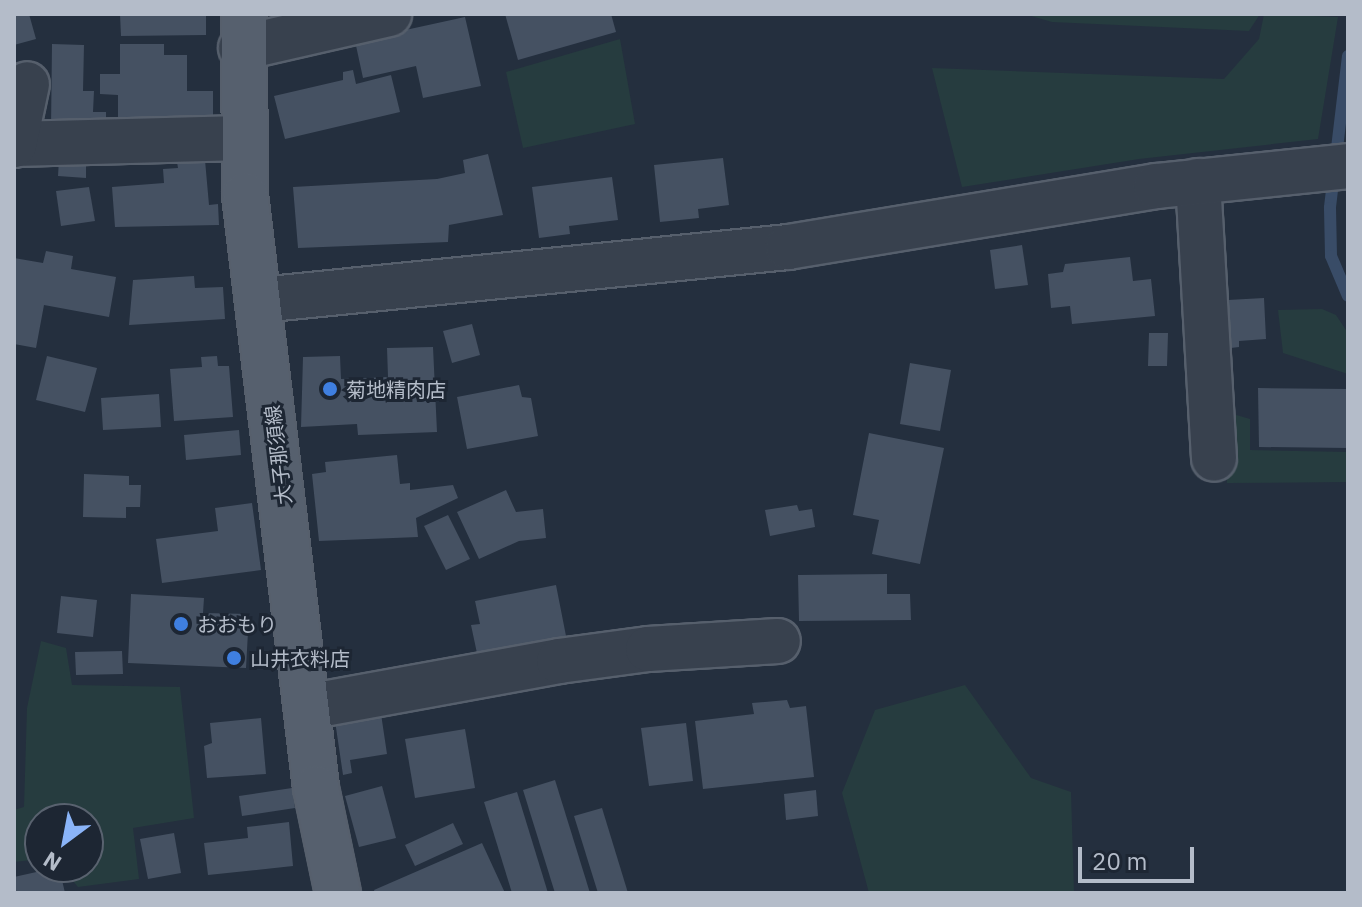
<!DOCTYPE html>
<html>
<head>
<meta charset="utf-8">
<style>
	body { margin:0 }
	#map { position:relative; width:1362px; height:907px; overflow:hidden; background:#242f3e; font-family:"IBM Plex Sans","Noto Sans JP",sans-serif }
	div>[style] { position:absolute }
	.green>* { inset:0; background:#263c3f }
	.stream>* { height:12px; margin:-6px; padding:0 6px; transform-origin:6px; border-radius:6px; background:#394c67 }
	.building>* { inset:0; background:#455162 }
	.roads { filter:drop-shadow(2px 0 #565f6c) drop-shadow(-2px 0 #565f6c) drop-shadow(0 2px #565f6c) drop-shadow(0 -2px #565f6c) }
	.minor>* { height:44px; margin:-22px; padding:0 22px; transform-origin:22px; border-radius:22px; background:#38414e }
	.major>* { height:44px; margin:-22px; padding:0 22px; transform-origin:22px; border-radius:22px; background:#56606e }
	.dots>* { width:22px; height:22px; translate:-50% -50%; box-sizing:border-box; border:4px solid #1d2633; border-radius:50% }
	span { translate:-50% -50%; white-space:nowrap; text-align:center; line-height:1.15; -webkit-text-stroke:6px #1d2633; paint-order:stroke }
	.poi-label { font-size:20px; color:#b4bcc9 }
	.left { translate:0 -50%; text-align:left }
	.street-label { font-size:20px; color:#b4bcc9 }
	.frame { position:absolute; inset:0; border:16px solid #b4bcc9; pointer-events:none }
	.north { position:absolute; left:24px; top:803px; width:80px; height:80px; box-sizing:border-box; background:#1d2633; border:2px solid #59626f; border-radius:50%; rotate:212deg; font-size:22px; font-weight:700; line-height:32px; text-align:center; color:#b4bcc9 }
	.north::after { content:''; display:block; margin:auto; width:28px; height:36px; background:#8ab4f8; clip-path:polygon(50% 0,100% 100%,50% 72%,0 100%) }
	.scale { position:absolute; left:1078px; top:847px; width:116px; height:36px; box-sizing:border-box; border:4px solid #b4bcc9; border-top:0; padding-left:10px; font-size:24px; line-height:28px; white-space:nowrap; color:#b4bcc9; -webkit-text-stroke:6px #1d2633; paint-order:stroke }
</style>
</head>
<body>
<div id="map">
	<div class="green">
		<i style="clip-path:polygon(1024px 14px,1260px 14px,1249px 31px,1052px 22px)"></i>
		<i style="clip-path:polygon(1264px 14px,1338px 17px,1318px 139px,1139px 159px,962px 187px,932px 68px,1224px 79px,1259px 39px)"></i>
		<i style="clip-path:polygon(620px 39px,635px 124px,523px 148px,506px 72px)"></i>
		<i style="clip-path:polygon(1322px 309px,1336px 315px,1348px 333px,1348px 374px,1283px 353px,1278px 310px)"></i>
		<i style="clip-path:polygon(1233px 414px,1250px 419px,1250px 450px,1348px 452px,1348px 482px,1227px 483px,1226px 422px)"></i>
		<i style="clip-path:polygon(41px 641px,66px 648px,72px 685px,180px 687px,194px 818px,133px 828px,139px 879px,78px 887px,61px 867px,88px 867px,88px 819px,40px 819px,40px 859px,14px 862px,14px 810px,24px 807px,27px 708px)"></i>
		<i style="clip-path:polygon(965px 685px,1031px 778px,1071px 792px,1074px 893px,869px 893px,842px 793px,875px 710px)"></i>
	</div>
	<div class="stream">
		<i style="left:1348px;top:56px;width:153px;rotate:96.8deg"></i>
		<i style="left:1330px;top:208px;width:48px;rotate:88.8deg"></i>
		<i style="left:1331px;top:256px;width:43px;rotate:67deg"></i>
	</div>
	<div class="building">
		<i style="clip-path:polygon(14px 14px,29px 14px,36px 39px,14px 45px)"></i>
		<i style="clip-path:polygon(120px 14px,206px 14px,206px 35px,121px 36px)"></i>
		<i style="clip-path:polygon(505px 14px,611px 14px,616px 32px,518px 60px)"></i>
		<i style="clip-path:polygon(465px 17px,481px 86px,423px 98px,416px 66px,363px 78px,355px 41px)"></i>
		<i style="clip-path:polygon(52px 44px,84px 45px,83px 91px,94px 91px,93px 112px,106px 112px,106px 128px,51px 127px)"></i>
		<i style="clip-path:polygon(120px 44px,164px 44px,164px 55px,187px 55px,187px 91px,213px 91px,213px 123px,118px 122px,118px 95px,100px 94px,100px 74px,120px 74px)"></i>
		<i style="clip-path:polygon(353px 70px,356px 84px,391px 75px,400px 112px,285px 139px,274px 96px,343px 80px,343px 72px)"></i>
		<i style="clip-path:polygon(488px 154px,503px 215px,449px 225px,448px 242px,298px 248px,293px 187px,437px 179px,465px 173px,463px 160px)"></i>
		<i style="clip-path:polygon(723px 158px,729px 205px,698px 209px,699px 218px,660px 222px,654px 165px)"></i>
		<i style="clip-path:polygon(59px 159px,86px 161px,86px 178px,58px 176px)"></i>
		<i style="clip-path:polygon(205px 160px,209px 205px,218px 204px,219px 225px,115px 227px,112px 187px,164px 183px,163px 169px,178px 168px,177px 162px)"></i>
		<i style="clip-path:polygon(612px 177px,618px 220px,569px 226px,570px 234px,539px 238px,532px 187px)"></i>
		<i style="clip-path:polygon(89px 187px,95px 221px,61px 226px,56px 191px)"></i>
		<i style="clip-path:polygon(1022px 245px,1028px 285px,995px 289px,990px 250px)"></i>
		<i style="clip-path:polygon(46px 251px,73px 256px,71px 269px,116px 277px,109px 317px,44px 305px,36px 348px,14px 344px,14px 258px,43px 263px)"></i>
		<i style="clip-path:polygon(1130px 257px,1133px 281px,1151px 279px,1155px 316px,1072px 324px,1070px 306px,1051px 308px,1048px 274px,1063px 272px,1065px 264px)"></i>
		<i style="clip-path:polygon(194px 276px,195px 288px,223px 287px,225px 319px,129px 325px,133px 280px)"></i>
		<i style="clip-path:polygon(1264px 298px,1266px 339px,1239px 341px,1239px 347px,1231px 348px,1228px 300px)"></i>
		<i style="clip-path:polygon(472px 324px,480px 355px,452px 363px,443px 331px)"></i>
		<i style="clip-path:polygon(1149px 333px,1168px 333px,1167px 366px,1148px 366px)"></i>
		<i style="clip-path:polygon(433px 347px,437px 432px,358px 435px,357px 424px,301px 427px,303px 357px,340px 356px,341px 379px,388px 377px,387px 348px)"></i>
		<i style="clip-path:polygon(47px 356px,97px 368px,85px 412px,36px 400px)"></i>
		<i style="clip-path:polygon(217px 356px,218px 366px,229px 366px,233px 417px,174px 421px,170px 369px,202px 367px,201px 357px)"></i>
		<i style="clip-path:polygon(910px 363px,951px 370px,940px 431px,900px 424px)"></i>
		<i style="clip-path:polygon(519px 385px,522px 397px,531px 398px,538px 436px,467px 449px,457px 397px)"></i>
		<i style="clip-path:polygon(1258px 388px,1348px 389px,1348px 448px,1259px 447px)"></i>
		<i style="clip-path:polygon(159px 394px,161px 427px,103px 430px,101px 398px)"></i>
		<i style="clip-path:polygon(239px 430px,241px 455px,186px 460px,184px 435px)"></i>
		<i style="clip-path:polygon(869px 433px,944px 448px,920px 564px,872px 554px,879px 520px,853px 515px)"></i>
		<i style="clip-path:polygon(397px 455px,400px 484px,410px 483px,410px 490px,453px 485px,458px 498px,416px 518px,418px 537px,319px 541px,312px 474px,326px 472px,325px 462px)"></i>
		<i style="clip-path:polygon(84px 474px,129px 476px,129px 485px,141px 485px,140px 507px,126px 507px,126px 518px,83px 517px)"></i>
		<i style="clip-path:polygon(506px 490px,516px 512px,543px 509px,546px 538px,519px 541px,479px 559px,457px 512px)"></i>
		<i style="clip-path:polygon(252px 503px,261px 570px,162px 583px,156px 539px,218px 531px,215px 508px)"></i>
		<i style="clip-path:polygon(797px 505px,799px 511px,812px 509px,815px 527px,770px 536px,765px 510px)"></i>
		<i style="clip-path:polygon(448px 515px,470px 559px,446px 570px,424px 526px)"></i>
		<i style="clip-path:polygon(887px 574px,887px 594px,910px 594px,911px 620px,799px 621px,798px 575px)"></i>
		<i style="clip-path:polygon(556px 585px,567px 641px,478px 658px,471px 625px,480px 624px,475px 601px)"></i>
		<i style="clip-path:polygon(131px 594px,204px 598px,203px 613px,249px 614px,246px 668px,128px 663px)"></i>
		<i style="clip-path:polygon(61px 596px,97px 600px,93px 637px,57px 633px)"></i>
		<i style="clip-path:polygon(122px 651px,123px 674px,76px 675px,75px 652px)"></i>
		<i style="clip-path:polygon(787px 700px,790px 708px,806px 706px,814px 777px,703px 789px,695px 721px,754px 714px,752px 703px)"></i>
		<i style="clip-path:polygon(380px 707px,387px 754px,350px 760px,352px 773px,343px 775px,334px 714px)"></i>
		<i style="clip-path:polygon(261px 718px,266px 774px,207px 778px,204px 746px,212px 743px,210px 723px)"></i>
		<i style="clip-path:polygon(686px 723px,693px 781px,649px 786px,641px 728px)"></i>
		<i style="clip-path:polygon(465px 729px,475px 788px,415px 798px,405px 739px)"></i>
		<i style="clip-path:polygon(555px 780px,590px 893px,555px 893px,523px 790px)"></i>
		<i style="clip-path:polygon(382px 786px,396px 838px,359px 847px,345px 796px)"></i>
		<i style="clip-path:polygon(292px 788px,295px 808px,242px 816px,239px 796px)"></i>
		<i style="clip-path:polygon(816px 790px,818px 816px,786px 820px,784px 794px)"></i>
		<i style="clip-path:polygon(517px 792px,548px 893px,512px 893px,484px 802px)"></i>
		<i style="clip-path:polygon(602px 808px,628px 893px,598px 893px,574px 816px)"></i>
		<i style="clip-path:polygon(289px 822px,293px 866px,208px 875px,204px 843px,248px 838px,247px 827px)"></i>
		<i style="clip-path:polygon(453px 823px,463px 844px,415px 866px,405px 845px)"></i>
		<i style="clip-path:polygon(174px 833px,181px 873px,148px 879px,140px 839px)"></i>
		<i style="clip-path:polygon(482px 843px,505px 893px,375px 893px,374px 890px)"></i>
		<i style="clip-path:polygon(59px 867px,65px 893px,14px 893px,14px 877px)"></i>
	</div>
	<div class="roads">
		<div class="minor">
			<i style="left:241px;top:48px;width:152px;rotate:-12.9deg"></i>
			<i style="left:14px;top:144px;width:229px;rotate:-1.5deg"></i>
			<i style="left:14px;top:145px;width:62px;rotate:-78deg"></i>
			<i style="left:1198px;top:181px;width:278px;rotate:86.7deg"></i>
			<i style="left:260px;top:300px;width:531px;rotate:-5.73deg"></i>
			<i style="left:788px;top:247px;width:373px;rotate:-9.4deg"></i>
			<i style="left:1156px;top:186px;width:193px;rotate:-5.9deg"></i>
			<i style="left:307px;top:707px;width:256px;rotate:-10.3deg"></i>
			<i style="left:559px;top:661px;width:90px;rotate:-7.7deg"></i>
			<i style="left:648px;top:649px;width:130px;rotate:-3.5deg"></i>
		</div>
		<div class="major">
			<i style="left:244px;top:14px;width:181px;rotate:89.7deg"></i>
			<i style="left:245px;top:195px;width:597px;rotate:83.17deg"></i>
			<i style="left:316px;top:788px;width:107px;rotate:78.2deg"></i>
		</div>
	</div>
	<div class="dots">
		<i style="left:330px;top:389px;background:#3f7fe0"></i>
		<i style="left:181px;top:624px;background:#3f7fe0"></i>
		<i style="left:234px;top:658px;background:#3f7fe0"></i>
	</div>
	<div class="poi-label">
		<span class="left" style="left:346px;top:389px">菊地精肉店</span>
		<span class="left" style="left:197px;top:624px">おおもり</span>
		<span class="left" style="left:250px;top:658px">山井衣料店</span>
	</div>
	<div class="street-label">
		<span style="left:278px;top:455px;rotate:-97deg">大子那須線</span>
	</div>
	<div class="frame"></div>
	<div class="north">N</div>
	<div class="scale">20 m</div>
</div>
</body>
</html>
